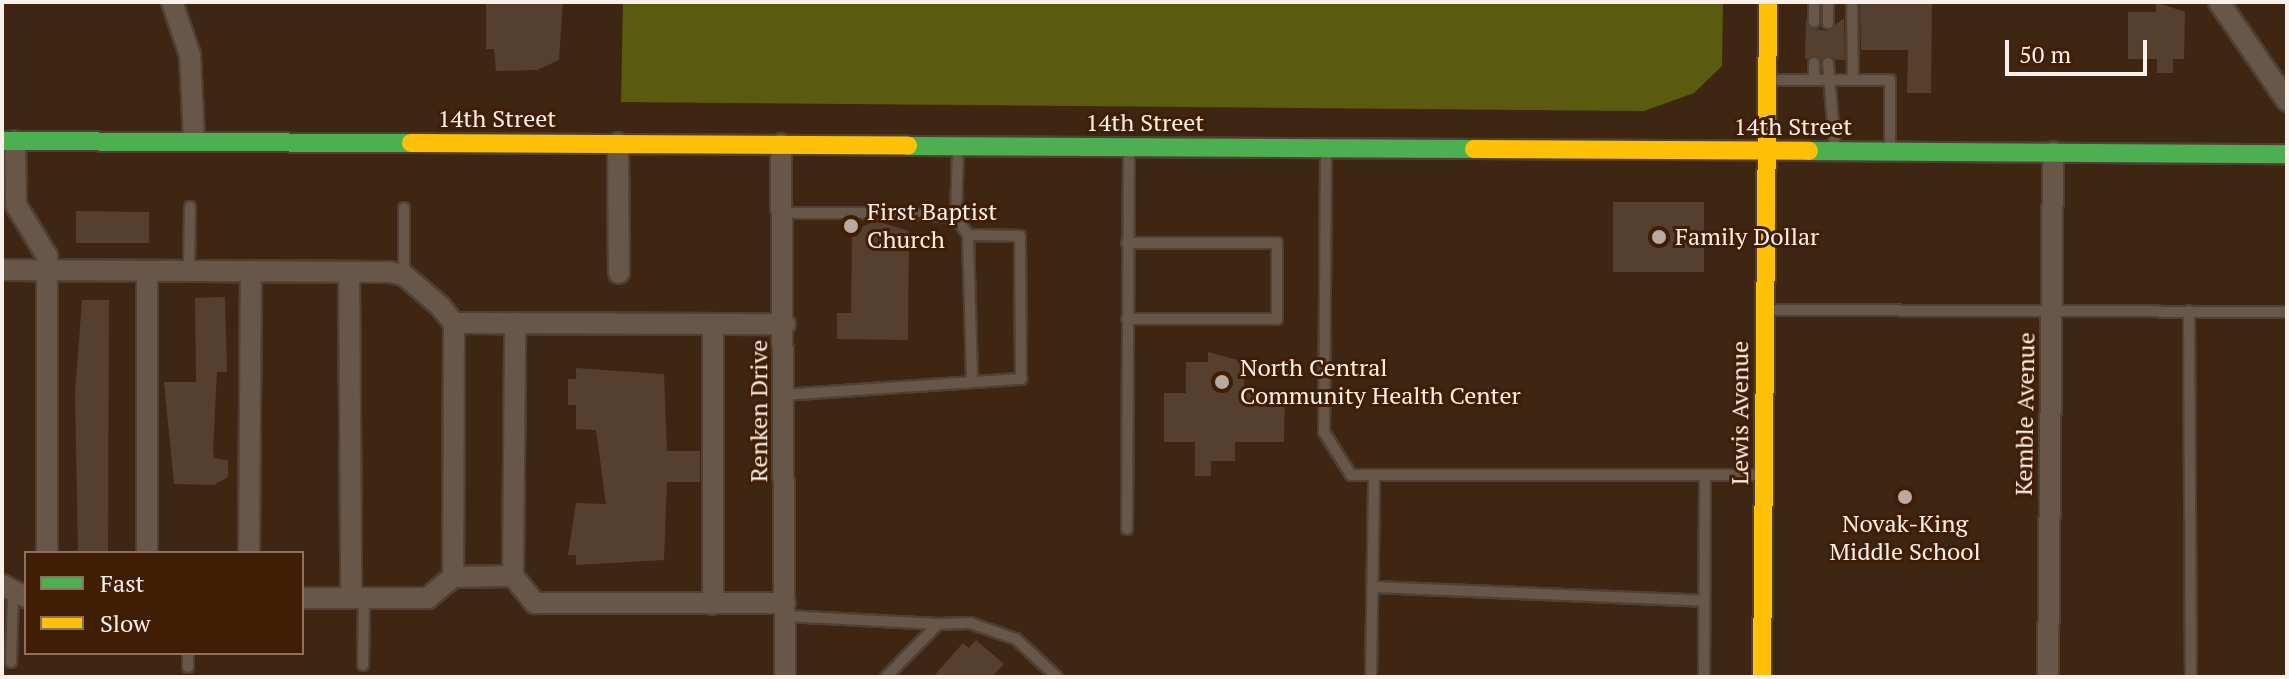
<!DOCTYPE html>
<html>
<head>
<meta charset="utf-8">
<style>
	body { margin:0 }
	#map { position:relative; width:2289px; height:679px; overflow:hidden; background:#3e2613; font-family:"PT Serif",serif }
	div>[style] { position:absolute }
	.forest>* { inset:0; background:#5b5b0f }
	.building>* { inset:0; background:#553f2e }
	.roads { filter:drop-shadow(2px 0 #4f3f34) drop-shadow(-2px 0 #4f3f34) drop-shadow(0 2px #4f3f34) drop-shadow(0 -2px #4f3f34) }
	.lane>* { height:10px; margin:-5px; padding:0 5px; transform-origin:5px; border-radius:5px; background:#685649 }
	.street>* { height:20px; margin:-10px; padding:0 10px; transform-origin:10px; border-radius:10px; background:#685649 }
	.fast>* { height:18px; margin:-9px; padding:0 9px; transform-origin:9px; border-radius:9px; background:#4caf50 }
	.slow>* { height:18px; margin:-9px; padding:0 9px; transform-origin:9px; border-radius:9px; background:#ffc107 }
	.dots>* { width:22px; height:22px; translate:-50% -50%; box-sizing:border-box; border:4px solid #401d05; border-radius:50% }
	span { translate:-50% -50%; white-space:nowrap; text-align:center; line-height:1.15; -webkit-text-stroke:6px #401d05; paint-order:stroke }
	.street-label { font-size:24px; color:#fbefe9 }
	.poi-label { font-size:24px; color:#fbefe9 }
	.left { translate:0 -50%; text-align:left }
	.frame { position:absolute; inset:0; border:4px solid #fbefe9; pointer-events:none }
	.legend { position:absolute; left:24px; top:551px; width:280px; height:104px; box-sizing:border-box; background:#401d05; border:2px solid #8b7160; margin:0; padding:10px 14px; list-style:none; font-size:24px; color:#fbefe9 }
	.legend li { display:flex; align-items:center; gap:16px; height:40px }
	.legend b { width:40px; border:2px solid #8b7160 }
	.scale { position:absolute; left:2005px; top:40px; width:142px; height:36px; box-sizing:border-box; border:4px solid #fbefe9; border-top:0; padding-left:10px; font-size:24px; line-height:28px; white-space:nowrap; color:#fbefe9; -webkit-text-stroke:6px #401d05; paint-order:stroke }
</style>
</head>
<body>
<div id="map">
	<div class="forest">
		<i style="clip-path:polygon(623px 2px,1723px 2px,1722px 66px,1694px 93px,1644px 111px,621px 102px)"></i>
	</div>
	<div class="building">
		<i style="clip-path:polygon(486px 2px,563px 2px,559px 60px,537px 70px,496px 71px,494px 49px,486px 49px)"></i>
		<i style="clip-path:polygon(1860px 2px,1932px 2px,1931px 93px,1907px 93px,1908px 50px,1861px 50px)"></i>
		<i style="clip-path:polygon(2156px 2px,2185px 12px,2184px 59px,2173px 59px,2173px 73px,2157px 73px,2157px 59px,2128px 59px,2128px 12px,2156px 12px)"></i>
		<i style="clip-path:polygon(1806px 18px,1809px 28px,1827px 31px,1844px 18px,1845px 60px,1805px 59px)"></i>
		<i style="clip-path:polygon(1613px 202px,1704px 202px,1704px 272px,1613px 272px)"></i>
		<i style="clip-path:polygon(76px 211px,149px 212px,149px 243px,76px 243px)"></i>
		<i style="clip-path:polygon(876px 221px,909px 231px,908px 340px,837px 339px,837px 313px,851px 313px,852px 231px)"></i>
		<i style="clip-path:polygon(225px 297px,227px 372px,217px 372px,213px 449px,214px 458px,228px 460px,228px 477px,214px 485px,174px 484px,164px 382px,196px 382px,195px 298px)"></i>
		<i style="clip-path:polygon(82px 300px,109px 300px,108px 553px,78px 553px,75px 392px)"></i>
		<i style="clip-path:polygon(1208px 352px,1244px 362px,1244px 393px,1285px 393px,1284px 442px,1235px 442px,1235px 461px,1211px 461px,1211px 476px,1195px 476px,1195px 442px,1164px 442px,1164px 393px,1186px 393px,1186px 362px,1208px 362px)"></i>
		<i style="clip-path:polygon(576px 368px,664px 374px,667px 451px,700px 451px,700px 482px,667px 482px,664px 560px,576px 565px,576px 555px,568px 555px,576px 503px,606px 504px,596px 430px,576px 429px,576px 405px,568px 405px,568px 379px,576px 379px)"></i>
		<i style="clip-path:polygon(976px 640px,1004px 664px,992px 677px,933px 677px,963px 643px,969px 648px)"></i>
	</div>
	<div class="roads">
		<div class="lane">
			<i style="left:1828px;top:2px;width:21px;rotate:90deg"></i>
			<i style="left:1814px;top:22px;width:20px;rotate:-90deg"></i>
			<i style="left:1828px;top:63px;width:86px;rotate:85.3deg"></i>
			<i style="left:1769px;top:80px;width:84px"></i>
			<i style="left:1853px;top:80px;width:78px;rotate:-90.7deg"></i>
			<i style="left:1814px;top:80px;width:17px;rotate:-90deg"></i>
			<i style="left:1853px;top:80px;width:37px"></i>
			<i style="left:1890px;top:80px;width:70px;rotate:90deg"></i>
			<i style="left:958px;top:149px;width:68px;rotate:91.7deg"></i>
			<i style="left:956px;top:217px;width:22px;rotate:56deg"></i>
			<i style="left:1326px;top:150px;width:282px;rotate:90.4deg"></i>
			<i style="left:1324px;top:432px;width:51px;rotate:57.9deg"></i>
			<i style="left:1351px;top:475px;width:411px"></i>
			<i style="left:404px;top:208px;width:67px;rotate:90deg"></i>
			<i style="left:782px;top:213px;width:94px"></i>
			<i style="left:889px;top:213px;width:67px;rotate:3.4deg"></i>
			<i style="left:1127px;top:243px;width:150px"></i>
			<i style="left:1277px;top:243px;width:76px;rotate:90deg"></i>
			<i style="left:1277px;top:319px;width:150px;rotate:180deg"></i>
			<i style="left:189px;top:271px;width:64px;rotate:-89.1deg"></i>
			<i style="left:1767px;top:310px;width:520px;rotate:0.22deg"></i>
			<i style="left:2189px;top:311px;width:366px;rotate:89.7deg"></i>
			<i style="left:784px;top:395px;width:238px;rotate:-3.9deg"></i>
			<i style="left:1021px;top:379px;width:143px;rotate:-90.4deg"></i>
			<i style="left:1020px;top:236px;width:52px;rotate:-178.9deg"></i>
			<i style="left:968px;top:235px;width:144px;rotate:88.4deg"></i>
			<i style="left:1127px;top:529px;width:380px;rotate:-89.7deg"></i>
			<i style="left:1372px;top:587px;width:332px;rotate:2.4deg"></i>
			<i style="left:785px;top:616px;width:153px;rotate:3deg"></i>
			<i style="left:11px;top:662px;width:68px;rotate:-88.3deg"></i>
			<i style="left:363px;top:665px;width:67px;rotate:-89.1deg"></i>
			<i style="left:188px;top:667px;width:14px;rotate:-90deg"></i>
			<i style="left:886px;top:677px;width:74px;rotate:-45.5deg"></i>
			<i style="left:938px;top:624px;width:32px;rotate:-2deg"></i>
			<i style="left:970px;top:623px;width:49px;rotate:19.2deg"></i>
			<i style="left:1016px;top:639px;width:56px;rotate:42.8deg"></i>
			<i style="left:1371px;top:677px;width:202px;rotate:-89.1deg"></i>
			<i style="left:1704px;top:677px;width:202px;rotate:-89.7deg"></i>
		</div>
		<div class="street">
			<i style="left:172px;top:2px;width:56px;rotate:71.2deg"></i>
			<i style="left:190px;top:55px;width:86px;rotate:87.3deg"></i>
			<i style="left:2219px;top:2px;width:120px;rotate:55.5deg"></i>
			<i style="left:15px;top:141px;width:64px;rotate:89.1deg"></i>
			<i style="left:16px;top:205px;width:60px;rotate:58.7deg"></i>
			<i style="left:47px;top:256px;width:297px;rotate:90deg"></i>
			<i style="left:618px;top:143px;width:130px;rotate:89.6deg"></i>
			<i style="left:781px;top:144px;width:533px;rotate:89.57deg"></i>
			<i style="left:2px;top:270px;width:387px;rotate:0.3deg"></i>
			<i style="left:389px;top:272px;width:15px;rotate:11deg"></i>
			<i style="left:404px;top:275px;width:48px;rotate:40.7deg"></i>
			<i style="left:440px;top:306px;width:22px;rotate:51deg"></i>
			<i style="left:454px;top:323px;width:254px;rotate:90.2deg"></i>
			<i style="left:453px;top:577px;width:33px;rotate:140deg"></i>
			<i style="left:428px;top:598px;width:126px;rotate:180deg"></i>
			<i style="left:147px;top:271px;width:282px;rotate:90deg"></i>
			<i style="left:349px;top:272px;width:326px;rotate:89.6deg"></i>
			<i style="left:454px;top:323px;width:331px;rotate:0.2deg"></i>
			<i style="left:713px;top:324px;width:280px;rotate:90deg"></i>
			<i style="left:249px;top:553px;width:282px;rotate:-89.6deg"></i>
			<i style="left:513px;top:576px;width:253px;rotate:-89.5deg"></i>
			<i style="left:453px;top:577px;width:60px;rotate:-1deg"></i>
			<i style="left:513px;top:576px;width:35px;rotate:51deg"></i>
			<i style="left:535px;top:603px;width:250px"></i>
			<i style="left:2px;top:585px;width:27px;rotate:27deg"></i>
			<i style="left:2048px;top:677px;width:525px;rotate:-89.45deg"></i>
		</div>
		<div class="fast">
			<i style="left:2px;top:141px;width:409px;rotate:0.3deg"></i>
			<i style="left:908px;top:146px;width:566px;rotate:0.3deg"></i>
			<i style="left:1809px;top:151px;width:478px;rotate:0.4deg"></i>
		</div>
		<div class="slow">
			<i style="left:411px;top:143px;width:497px;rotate:0.3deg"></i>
			<i style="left:1474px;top:149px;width:335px;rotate:0.3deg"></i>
			<i style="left:1762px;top:677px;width:675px;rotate:-89.49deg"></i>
		</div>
	</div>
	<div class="dots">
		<i style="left:851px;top:226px;background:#b9a99e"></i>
		<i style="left:1659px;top:237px;background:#b9a99e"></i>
		<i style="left:1222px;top:382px;background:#b9a99e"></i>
		<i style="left:1905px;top:497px;background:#b9a99e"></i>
	</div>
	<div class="street-label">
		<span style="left:497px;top:119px">14th Street</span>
		<span style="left:1145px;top:123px">14th Street</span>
		<span style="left:1793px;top:127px">14th Street</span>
		<span style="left:759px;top:411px;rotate:-90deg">Renken Drive</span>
		<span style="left:1740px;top:413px;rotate:-90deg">Lewis Avenue</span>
		<span style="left:2025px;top:414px;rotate:-89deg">Kemble Avenue</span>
	</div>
	<div class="poi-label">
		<span class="left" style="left:867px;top:226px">First Baptist<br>Church</span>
		<span class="left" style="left:1675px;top:237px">Family Dollar</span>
		<span class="left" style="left:1240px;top:382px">North Central<br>Community Health Center</span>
		<span style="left:1905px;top:538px">Novak-King<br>Middle School</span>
	</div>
	<div class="frame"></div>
	<ul class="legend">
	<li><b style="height:10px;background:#4caf50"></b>Fast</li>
	<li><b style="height:10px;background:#ffc107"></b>Slow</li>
	</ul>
	<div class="scale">50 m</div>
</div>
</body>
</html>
